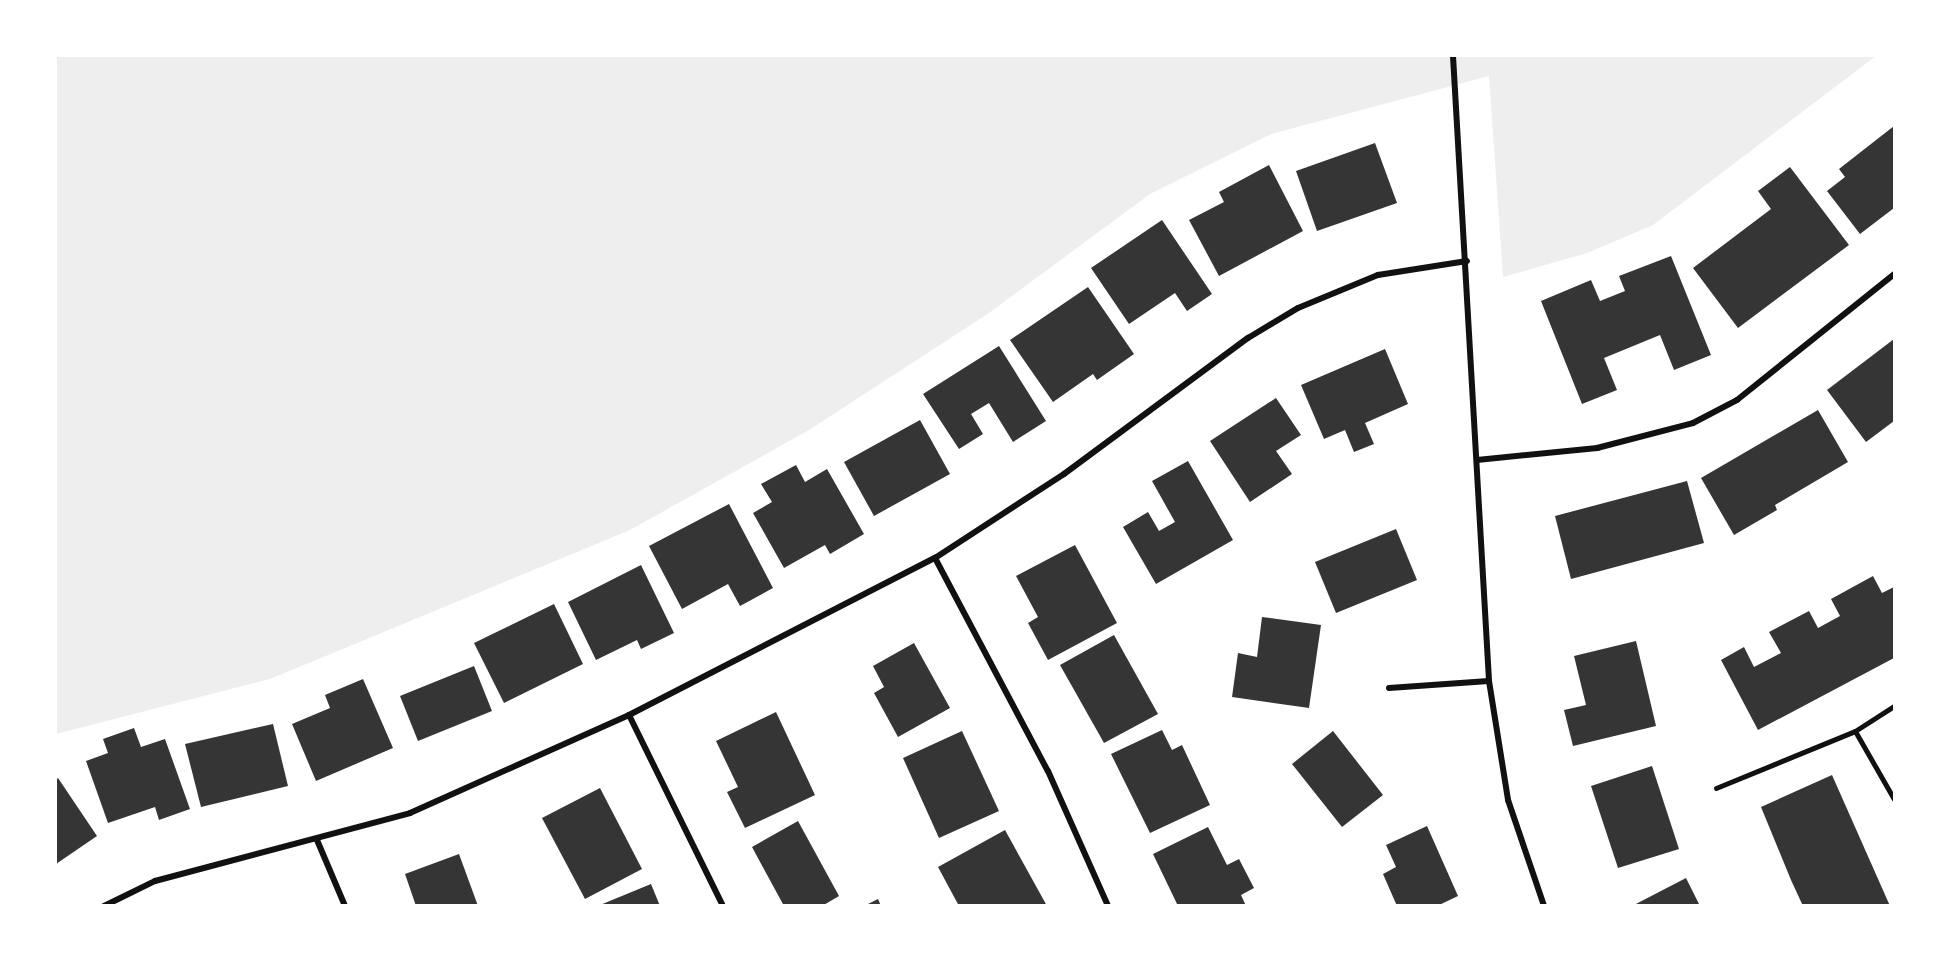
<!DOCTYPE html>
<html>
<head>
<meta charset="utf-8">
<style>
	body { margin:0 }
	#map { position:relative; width:1950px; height:961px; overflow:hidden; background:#fff; font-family:"Libre Baskerville",serif }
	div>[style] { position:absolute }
	.green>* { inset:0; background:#eee }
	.building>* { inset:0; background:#353535 }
	.pedestrian>* { height:5px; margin:-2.5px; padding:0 2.5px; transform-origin:2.5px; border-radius:2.5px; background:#111 }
	.minor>* { height:6px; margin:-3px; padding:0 3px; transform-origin:3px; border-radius:3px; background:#111 }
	span { translate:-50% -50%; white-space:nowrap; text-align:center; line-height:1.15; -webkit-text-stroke:5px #fff; paint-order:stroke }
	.frame { position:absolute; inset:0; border:57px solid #fff; pointer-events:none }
</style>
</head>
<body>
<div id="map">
	<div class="green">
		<i style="clip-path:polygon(56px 56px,1876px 56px,1653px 225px,1587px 253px,1503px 277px,1489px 76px,1271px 134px,1150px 194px,989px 313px,809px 430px,630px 530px,270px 679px,56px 734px)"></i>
	</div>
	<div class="building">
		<i style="clip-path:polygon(1894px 126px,1894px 208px,1860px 234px,1827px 191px,1845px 177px,1839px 169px)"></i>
		<i style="clip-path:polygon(1375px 143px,1397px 203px,1317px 231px,1296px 171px)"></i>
		<i style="clip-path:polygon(1269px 165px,1303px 231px,1219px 276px,1189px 220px,1224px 202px,1219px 192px)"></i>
		<i style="clip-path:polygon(1790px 167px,1849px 245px,1738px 328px,1693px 268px,1771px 209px,1758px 191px)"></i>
		<i style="clip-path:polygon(1162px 220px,1212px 294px,1187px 311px,1175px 293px,1129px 324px,1091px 268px)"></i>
		<i style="clip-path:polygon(1671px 256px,1711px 355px,1674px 370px,1660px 335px,1604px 358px,1617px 390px,1582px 404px,1541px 301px,1591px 280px,1600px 301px,1625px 291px,1619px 276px)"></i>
		<i style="clip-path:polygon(1088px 287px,1134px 354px,1097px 380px,1093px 374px,1053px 402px,1010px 340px)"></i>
		<i style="clip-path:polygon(1894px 339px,1894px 421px,1866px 442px,1827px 390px)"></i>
		<i style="clip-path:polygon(999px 346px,1046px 421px,1013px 442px,989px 403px,971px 414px,983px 434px,959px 449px,923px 394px)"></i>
		<i style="clip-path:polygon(1385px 349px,1408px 404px,1365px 423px,1374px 444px,1354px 452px,1345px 430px,1324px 439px,1301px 385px)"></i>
		<i style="clip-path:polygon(1276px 398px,1301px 435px,1276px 451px,1292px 474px,1250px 502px,1210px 441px)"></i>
		<i style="clip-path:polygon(1818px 410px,1848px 462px,1775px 505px,1777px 510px,1734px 535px,1701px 478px)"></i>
		<i style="clip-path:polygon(920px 420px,950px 474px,874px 516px,844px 462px)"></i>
		<i style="clip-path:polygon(1188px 461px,1233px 540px,1156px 584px,1123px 527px,1148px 512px,1159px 531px,1175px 522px,1152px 481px)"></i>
		<i style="clip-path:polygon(796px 465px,805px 482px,827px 469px,864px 534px,830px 554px,825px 545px,784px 568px,753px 513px,772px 502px,761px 484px)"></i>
		<i style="clip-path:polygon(1687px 481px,1704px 543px,1571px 579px,1555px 516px)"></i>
		<i style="clip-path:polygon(729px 504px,773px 588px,740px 606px,728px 584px,682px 609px,649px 546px)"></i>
		<i style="clip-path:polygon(1396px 529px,1417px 580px,1336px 613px,1315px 562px)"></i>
		<i style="clip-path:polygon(1075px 545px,1117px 623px,1048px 660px,1028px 623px,1038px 617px,1016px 576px)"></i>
		<i style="clip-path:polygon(641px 565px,674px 633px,641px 649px,637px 640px,596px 660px,568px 602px)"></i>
		<i style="clip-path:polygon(1873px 576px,1882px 593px,1894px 587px,1894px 658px,1758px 730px,1721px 660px,1744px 647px,1754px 667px,1781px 653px,1769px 632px,1809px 611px,1818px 628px,1840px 616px,1831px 599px)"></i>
		<i style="clip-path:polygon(554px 604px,583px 664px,504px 703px,474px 643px)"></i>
		<i style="clip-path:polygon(1262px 617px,1321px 625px,1309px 708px,1232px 697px,1238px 653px,1257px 657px)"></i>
		<i style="clip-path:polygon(1114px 635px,1158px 714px,1104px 743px,1060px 665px)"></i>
		<i style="clip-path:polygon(1636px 641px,1656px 726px,1573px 746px,1564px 710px,1586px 705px,1574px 656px)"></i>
		<i style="clip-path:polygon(914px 643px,950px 708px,898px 737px,874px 693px,884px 687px,873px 666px)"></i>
		<i style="clip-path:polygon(474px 666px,492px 711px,418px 741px,400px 696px)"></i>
		<i style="clip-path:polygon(363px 679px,393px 748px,316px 781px,292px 724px,330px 708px,325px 695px)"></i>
		<i style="clip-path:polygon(776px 712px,815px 795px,745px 828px,727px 792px,738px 787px,716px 741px)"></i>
		<i style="clip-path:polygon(273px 724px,288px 786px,201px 807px,185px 744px)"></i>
		<i style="clip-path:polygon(134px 728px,141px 747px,165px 739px,190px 809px,159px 820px,155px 807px,108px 823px,86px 761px,108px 753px,103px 739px)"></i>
		<i style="clip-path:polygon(1162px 730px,1172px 750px,1182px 745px,1210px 805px,1150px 833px,1111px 754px)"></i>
		<i style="clip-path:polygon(962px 731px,999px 811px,939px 838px,903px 758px)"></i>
		<i style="clip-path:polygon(1333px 731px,1383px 795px,1342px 827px,1292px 764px)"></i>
		<i style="clip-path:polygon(1652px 766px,1679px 849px,1618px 868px,1591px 786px)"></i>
		<i style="clip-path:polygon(1832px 775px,1890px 906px,1803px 906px,1791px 880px,1761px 807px)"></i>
		<i style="clip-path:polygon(58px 778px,97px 836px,56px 864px,56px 780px)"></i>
		<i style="clip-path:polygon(600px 788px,642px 869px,585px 899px,542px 818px)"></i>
		<i style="clip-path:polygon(798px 821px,839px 896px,822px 906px,784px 906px,752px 847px)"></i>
		<i style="clip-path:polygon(1427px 826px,1458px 896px,1437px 906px,1397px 906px,1383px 874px,1396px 867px,1386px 845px)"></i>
		<i style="clip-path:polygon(1208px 827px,1227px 865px,1239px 859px,1254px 888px,1241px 895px,1246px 906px,1178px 906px,1153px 854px)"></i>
		<i style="clip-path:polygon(1005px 830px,1047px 906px,959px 906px,938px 867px)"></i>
		<i style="clip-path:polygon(459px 854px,478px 906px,416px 906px,405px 874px)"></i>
		<i style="clip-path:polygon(1686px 878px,1700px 906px,1632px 906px)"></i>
		<i style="clip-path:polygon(651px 884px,660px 906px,600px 906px,600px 905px)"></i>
		<i style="clip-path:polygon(878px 899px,881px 906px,864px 906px)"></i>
	</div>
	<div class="pedestrian">
		<i style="left:1855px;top:731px;width:78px;rotate:60.2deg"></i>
		<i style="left:1716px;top:788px;width:150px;rotate:-22.3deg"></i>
		<i style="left:1855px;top:731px;width:46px;rotate:-32.7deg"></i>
	</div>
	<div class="minor">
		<i style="left:1453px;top:56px;width:626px;rotate:86.7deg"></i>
		<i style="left:1489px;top:681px;width:121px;rotate:80.9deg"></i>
		<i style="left:1508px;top:800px;width:112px;rotate:71.2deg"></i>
		<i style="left:1477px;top:460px;width:121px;rotate:-5.7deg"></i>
		<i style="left:1597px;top:448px;width:99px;rotate:-14.6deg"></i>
		<i style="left:1693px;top:423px;width:50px;rotate:-27.6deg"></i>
		<i style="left:1737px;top:400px;width:201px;rotate:-38.7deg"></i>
		<i style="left:935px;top:558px;width:241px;rotate:62.1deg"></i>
		<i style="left:1048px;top:771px;width:148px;rotate:66deg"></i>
		<i style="left:1389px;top:688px;width:100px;rotate:-4deg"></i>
		<i style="left:629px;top:715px;width:213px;rotate:63.8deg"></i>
		<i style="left:317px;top:840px;width:72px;rotate:67deg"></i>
		<i style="left:104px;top:906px;width:57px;rotate:-26.1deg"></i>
		<i style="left:155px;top:881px;width:264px;rotate:-14.9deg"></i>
		<i style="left:410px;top:813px;width:240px;rotate:-24.1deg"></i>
		<i style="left:629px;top:715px;width:344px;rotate:-27.2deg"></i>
		<i style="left:935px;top:558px;width:154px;rotate:-33.1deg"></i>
		<i style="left:1064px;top:474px;width:229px;rotate:-36.5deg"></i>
		<i style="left:1248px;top:338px;width:58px;rotate:-31deg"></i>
		<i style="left:1298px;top:308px;width:87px;rotate:-22.4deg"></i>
		<i style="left:1378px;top:275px;width:90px;rotate:-8.9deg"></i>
	</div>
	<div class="frame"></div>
</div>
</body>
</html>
